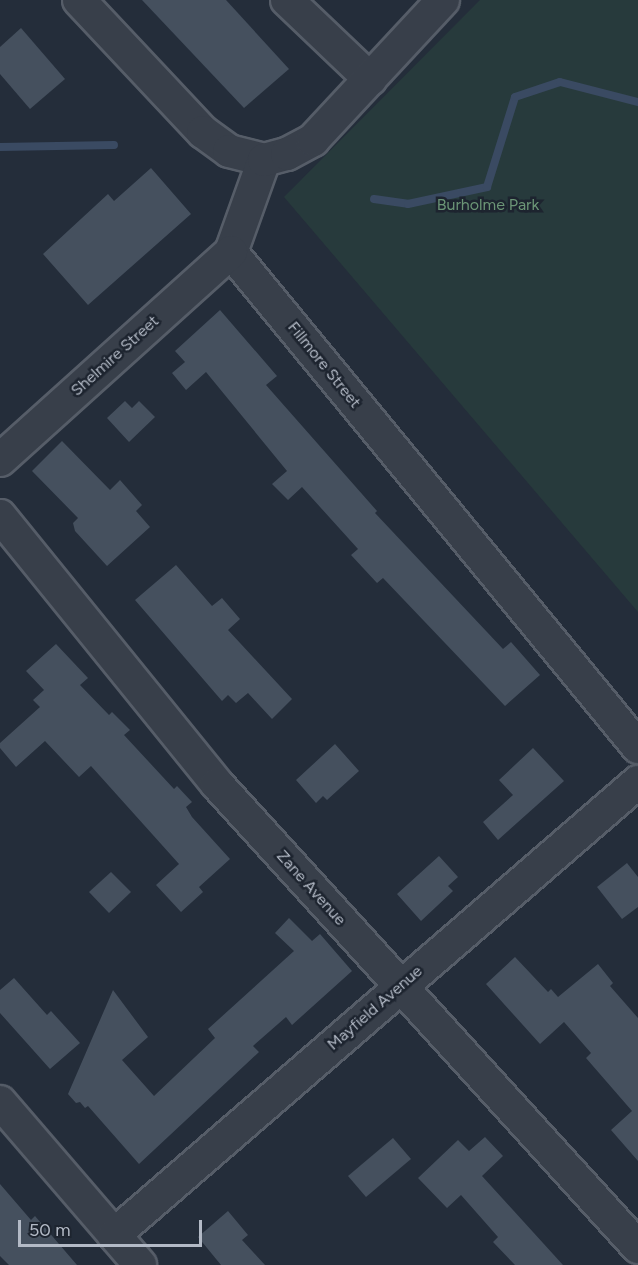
<!DOCTYPE html>
<html>
<head>
<meta charset="utf-8">
<style>
	body { margin:0 }
	#map { position:relative; width:638px; height:1265px; overflow:hidden; background:#242d3a; font-family:Figtree,sans-serif }
	div>[style] { position:absolute }
	.green>* { inset:0; background:#273a3c }
	.stream>* { height:8px; margin:-4px; padding:0 4px; transform-origin:4px; border-radius:4px; background:#3a4a62 }
	.building>* { inset:0; background:#45505e }
	.roads { filter:drop-shadow(2px 0 #565d68) drop-shadow(-2px 0 #565d68) drop-shadow(0 2px #565d68) drop-shadow(0 -2px #565d68) }
	.minor>* { height:32px; margin:-16px; padding:0 16px; transform-origin:16px; border-radius:16px; background:#383f4a }
	span { translate:-50% -50%; white-space:nowrap; text-align:center; line-height:1.15; -webkit-text-stroke:5px #1d242f; paint-order:stroke }
	.park-label { font-size:16px; color:#6b9576 }
	.street-label { font-size:16px; color:#b3bac6 }
	.scale { position:absolute; left:18px; top:1220px; width:184px; height:27px; box-sizing:border-box; border:3px solid #b3bac6; border-top:0; padding-left:8px; font-size:18px; line-height:21px; white-space:nowrap; color:#b3bac6; -webkit-text-stroke:4px #1d242f; paint-order:stroke }
</style>
</head>
<body>
<div id="map">
	<div class="green">
		<i style="clip-path:polygon(480px 0,638px 0,638px 612px,284px 197px)"></i>
	</div>
	<div class="stream">
		<i style="left:0;top:147px;width:114px;rotate:-1deg"></i>
		<i style="left:374px;top:199px;width:34px;rotate:8deg"></i>
		<i style="left:408px;top:204px;width:81px;rotate:-12.1deg"></i>
		<i style="left:487px;top:187px;width:94px;rotate:-72.7deg"></i>
		<i style="left:515px;top:97px;width:47px;rotate:-18.4deg"></i>
		<i style="left:560px;top:82px;width:81px;rotate:14.4deg"></i>
	</div>
	<div class="building">
		<i style="clip-path:polygon(142px 0,226px 0,289px 69px,244px 108px)"></i>
		<i style="clip-path:polygon(21px 28px,65px 79px,30px 109px,0 74px,0 47px)"></i>
		<i style="clip-path:polygon(151px 168px,191px 214px,88px 305px,43px 254px,108px 194px,114px 201px)"></i>
		<i style="clip-path:polygon(220px 310px,277px 376px,266px 385px,377px 511px,375px 513px,503px 649px,511px 642px,540px 675px,505px 706px,383px 578px,377px 583px,351px 555px,358px 549px,302px 487px,288px 500px,272px 484px,287px 471px,206px 372px,186px 390px,172px 373px,185px 362px,175px 351px)"></i>
		<i style="clip-path:polygon(125px 401px,132px 408px,139px 401px,155px 417px,129px 442px,107px 418px)"></i>
		<i style="clip-path:polygon(62px 441px,110px 490px,120px 480px,142px 505px,136px 511px,150px 527px,107px 566px,75px 531px,73px 523px,78px 518px,32px 471px)"></i>
		<i style="clip-path:polygon(176px 565px,212px 606px,222px 598px,240px 619px,228px 630px,292px 699px,272px 719px,248px 693px,236px 703px,228px 695px,222px 701px,135px 600px)"></i>
		<i style="clip-path:polygon(56px 644px,88px 678px,80px 685px,109px 715px,112px 712px,130px 730px,124px 735px,174px 789px,177px 786px,192px 802px,186px 807px,192px 817px,230px 859px,199px 887px,203px 892px,181px 912px,156px 885px,179px 864px,91px 766px,79px 777px,45px 741px,16px 767px,0 748px,0 743px,40px 707px,33px 700px,44px 690px,26px 671px)"></i>
		<i style="clip-path:polygon(335px 744px,359px 771px,327px 800px,323px 796px,316px 803px,296px 780px)"></i>
		<i style="clip-path:polygon(533px 748px,564px 781px,498px 840px,483px 822px,513px 795px,499px 780px)"></i>
		<i style="clip-path:polygon(439px 856px,458px 877px,448px 886px,453px 891px,421px 921px,397px 894px)"></i>
		<i style="clip-path:polygon(627px 863px,638px 877px,638px 907px,622px 919px,597px 887px)"></i>
		<i style="clip-path:polygon(111px 872px,131px 892px,109px 913px,89px 892px)"></i>
		<i style="clip-path:polygon(289px 918px,312px 941px,320px 934px,352px 971px,292px 1025px,286px 1017px,253px 1046px,259px 1052px,139px 1164px,88px 1106px,85px 1108px,80px 1102px,76px 1103px,68px 1094px,113px 990px,148px 1037px,122px 1060px,154px 1096px,215px 1038px,208px 1029px,294px 951px,275px 933px)"></i>
		<i style="clip-path:polygon(515px 957px,548px 992px,551px 989px,558px 997px,598px 964px,613px 983px,610px 986px,638px 1018px,638px 1161px,611px 1130px,632px 1111px,586px 1058px,591px 1053px,564px 1022px,540px 1044px,486px 984px)"></i>
		<i style="clip-path:polygon(14px 978px,47px 1015px,51px 1011px,80px 1043px,50px 1069px,0 1013px,0 990px)"></i>
		<i style="clip-path:polygon(485px 1137px,503px 1156px,482px 1176px,563px 1265px,515px 1265px,493px 1242px,498px 1237px,461px 1195px,447px 1208px,418px 1178px,458px 1140px,469px 1151px)"></i>
		<i style="clip-path:polygon(393px 1138px,411px 1159px,366px 1197px,348px 1176px)"></i>
		<i style="clip-path:polygon(0 1184px,31px 1220px,35px 1216px,77px 1265px,9px 1265px,0 1256px)"></i>
		<i style="clip-path:polygon(228px 1211px,248px 1235px,242px 1240px,265px 1265px,221px 1265px,198px 1237px)"></i>
	</div>
	<div class="roads">
		<div class="minor">
			<i style="left:79px;top:0;width:181px;rotate:46.8deg"></i>
			<i style="left:203px;top:132px;width:32px;rotate:36deg"></i>
			<i style="left:229px;top:151px;width:36px;rotate:14deg"></i>
			<i style="left:264px;top:160px;width:98px;rotate:109.7deg"></i>
			<i style="left:231px;top:252px;width:641px;rotate:50.57deg"></i>
			<i style="left:287px;top:0;width:115px;rotate:43.6deg"></i>
			<i style="left:264px;top:160px;width:24px;rotate:-15deg"></i>
			<i style="left:287px;top:154px;width:30px;rotate:-28deg"></i>
			<i style="left:313px;top:140px;width:191px;rotate:-47.1deg"></i>
			<i style="left:0;top:460px;width:311px;rotate:-42deg"></i>
			<i style="left:0;top:516px;width:345px;rotate:51deg"></i>
			<i style="left:217px;top:784px;width:626px;rotate:47.72deg"></i>
			<i style="left:0;top:1102px;width:215px;rotate:49.3deg"></i>
			<i style="left:114px;top:1235px;width:693px;rotate:-40.84deg"></i>
		</div>
	</div>
	<div class="park-label">
		<span style="left:488px;top:205px">Burholme Park</span>
	</div>
	<div class="street-label">
		<span style="left:115px;top:356px;rotate:-42deg">Shelmire Street</span>
		<span style="left:324px;top:365px;rotate:51deg">Fillmore Street</span>
		<span style="left:311px;top:888px;rotate:48deg">Zane Avenue</span>
		<span style="left:375px;top:1008px;rotate:-41deg">Mayfield Avenue</span>
	</div>
	<div class="scale">50 m</div>
</div>
</body>
</html>
